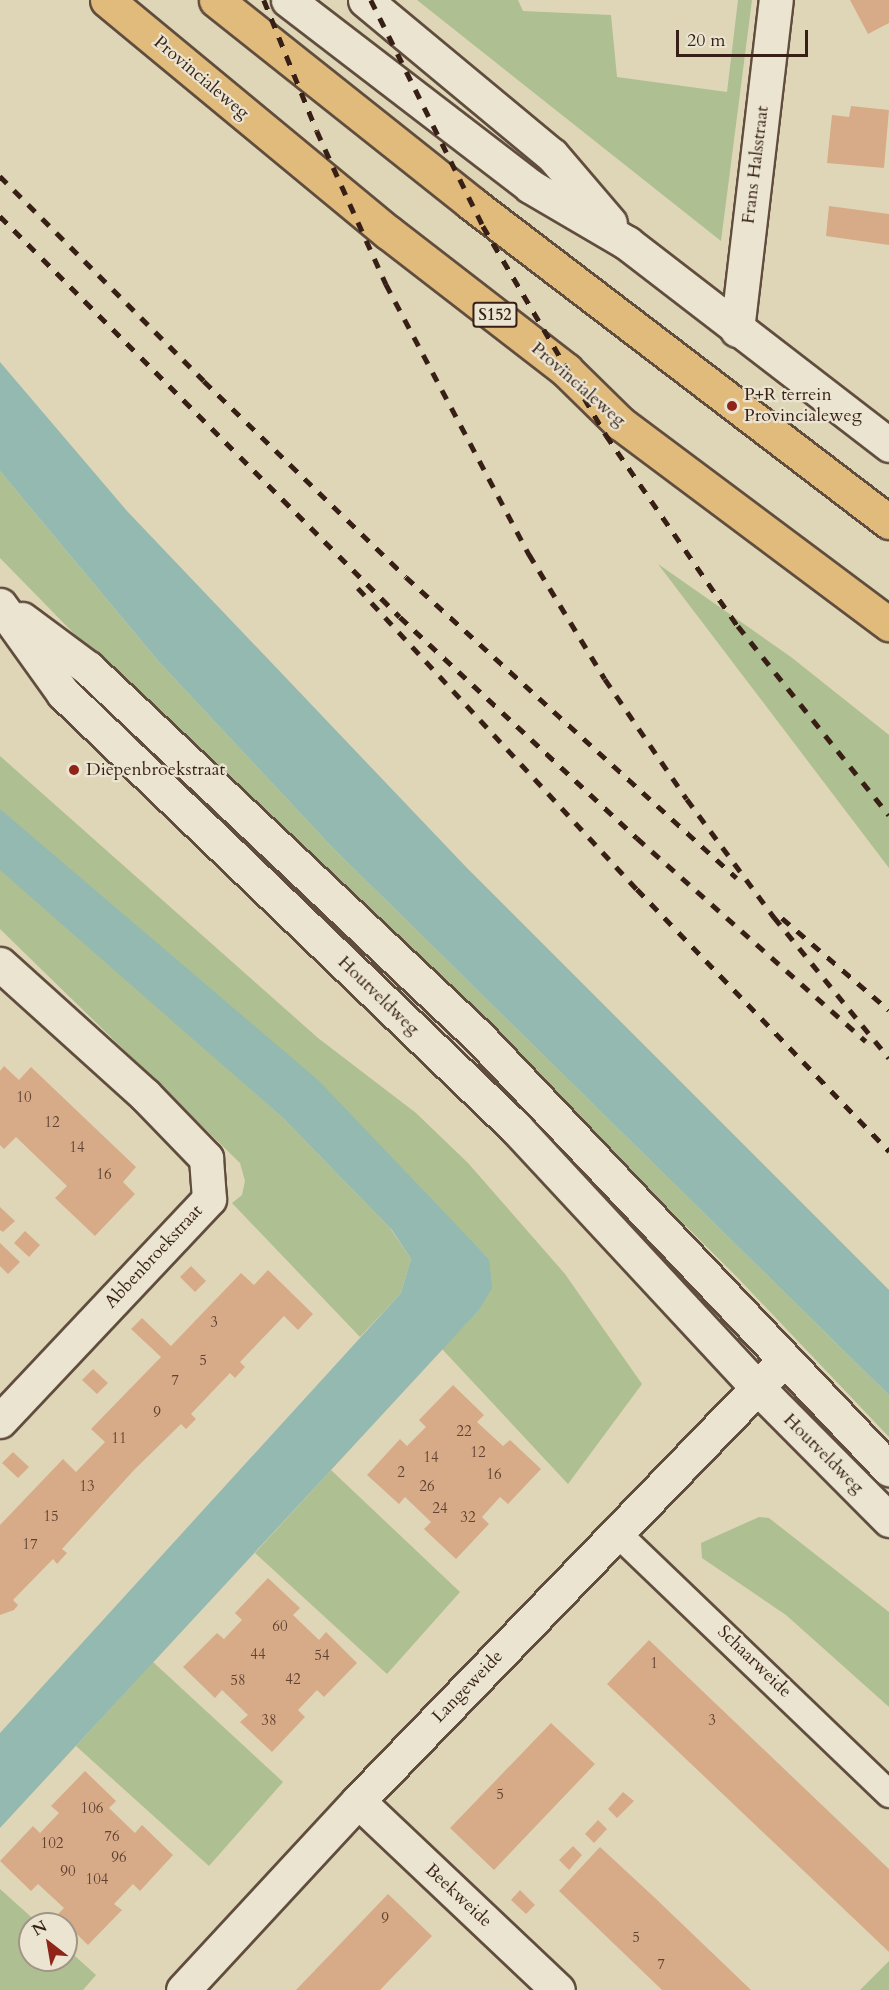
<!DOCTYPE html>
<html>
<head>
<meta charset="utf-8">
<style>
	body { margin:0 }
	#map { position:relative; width:889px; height:1990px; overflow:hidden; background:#dfd6b8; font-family:Cardo,serif }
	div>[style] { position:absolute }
	.green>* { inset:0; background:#aebf92 }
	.water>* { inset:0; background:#93b9b0 }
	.building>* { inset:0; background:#d7ab88 }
	.roads { filter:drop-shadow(2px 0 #614d3e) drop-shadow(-2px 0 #614d3e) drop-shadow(0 2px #614d3e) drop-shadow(0 -2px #614d3e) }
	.service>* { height:26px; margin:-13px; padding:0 13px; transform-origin:13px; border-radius:13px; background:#eae4d1 }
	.minor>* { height:33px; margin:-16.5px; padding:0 16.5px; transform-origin:16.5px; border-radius:16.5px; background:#eae4d1 }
	.tertiary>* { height:33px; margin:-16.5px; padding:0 16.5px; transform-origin:16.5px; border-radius:16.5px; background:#eae4d1 }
	.primary>* { height:33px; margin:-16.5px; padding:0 16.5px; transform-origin:16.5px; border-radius:16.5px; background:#e0bb7c }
	.rail>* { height:4.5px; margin-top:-2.25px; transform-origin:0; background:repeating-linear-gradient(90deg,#371f15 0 10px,transparent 0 20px) }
	.dots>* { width:16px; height:16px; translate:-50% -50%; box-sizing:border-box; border:3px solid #eae4d1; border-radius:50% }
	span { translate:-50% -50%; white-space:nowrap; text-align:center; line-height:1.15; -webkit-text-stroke:4.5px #eae4d1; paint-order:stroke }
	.number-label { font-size:15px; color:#5f4232 }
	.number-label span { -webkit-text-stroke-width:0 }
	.shield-label span { padding:2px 4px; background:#eae4d1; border:2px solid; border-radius:4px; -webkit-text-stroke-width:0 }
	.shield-label { font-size:16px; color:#371f15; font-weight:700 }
	.street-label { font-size:18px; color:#371f15 }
	.poi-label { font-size:18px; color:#371f15 }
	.left { translate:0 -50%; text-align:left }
	.north { position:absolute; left:18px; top:1912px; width:60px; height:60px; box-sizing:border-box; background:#eae4d1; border:2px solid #a29586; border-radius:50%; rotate:329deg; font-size:16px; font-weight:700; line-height:24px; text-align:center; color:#371f15 }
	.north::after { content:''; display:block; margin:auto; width:21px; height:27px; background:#8f2418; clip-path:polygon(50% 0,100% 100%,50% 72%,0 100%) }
	.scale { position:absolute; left:676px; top:30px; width:132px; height:27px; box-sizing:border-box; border:3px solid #371f15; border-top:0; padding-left:8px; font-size:18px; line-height:21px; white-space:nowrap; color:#371f15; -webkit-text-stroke:4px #eae4d1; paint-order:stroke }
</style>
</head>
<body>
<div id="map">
	<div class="green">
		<i style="clip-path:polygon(417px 0,518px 0,523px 11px,611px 15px,617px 77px,727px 92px,738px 0,752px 0,721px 241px)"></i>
		<i style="clip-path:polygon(0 471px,160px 663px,332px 847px,889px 1395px,889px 1437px,736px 1276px,514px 1055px,89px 649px,0 558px)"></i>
		<i style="clip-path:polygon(658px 564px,791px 657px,889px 735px,889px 868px)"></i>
		<i style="clip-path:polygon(0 756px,318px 1038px,416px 1113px,468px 1163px,565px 1274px,642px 1384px,568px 1484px,442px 1349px,479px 1310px,489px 1259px,422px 1190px,0 813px)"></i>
		<i style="clip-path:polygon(0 867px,283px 1118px,390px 1228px,411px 1259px,401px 1293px,360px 1337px,232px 1203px,242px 1195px,245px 1181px,240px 1163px,0 929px)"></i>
		<i style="clip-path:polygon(331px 1470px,460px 1592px,387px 1674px,255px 1553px)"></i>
		<i style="clip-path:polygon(759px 1517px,769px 1518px,889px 1612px,889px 1707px,786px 1615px,702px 1558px,701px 1543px)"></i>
		<i style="clip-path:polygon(153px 1662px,283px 1782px,209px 1866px,76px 1746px)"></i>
		<i style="clip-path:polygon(0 1889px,39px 1924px,30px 1924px,30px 1960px,66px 1960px,66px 1948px,96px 1975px,83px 1990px,0 1990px)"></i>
		<i style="clip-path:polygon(889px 1961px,889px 1990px,860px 1990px)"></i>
	</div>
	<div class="water">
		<i style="clip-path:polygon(0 362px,127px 511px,467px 868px,889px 1290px,889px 1395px,332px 847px,160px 663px,0 471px)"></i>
		<i style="clip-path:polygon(0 809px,318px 1080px,489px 1259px,492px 1288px,479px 1310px,0 1828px,0 1733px,401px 1293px,411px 1259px,392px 1230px,283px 1118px,0 870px)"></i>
	</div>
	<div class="building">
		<i style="clip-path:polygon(850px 0,889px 0,889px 23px,868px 34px)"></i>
		<i style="clip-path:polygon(851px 106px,889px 110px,884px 168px,827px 163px,832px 115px,849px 117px)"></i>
		<i style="clip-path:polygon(829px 206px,889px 214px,889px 245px,826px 236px)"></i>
		<i style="clip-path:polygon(4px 1066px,19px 1080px,31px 1067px,136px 1167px,123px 1182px,135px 1194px,95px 1236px,55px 1198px,67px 1186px,16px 1137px,4px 1149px,0 1145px,0 1071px)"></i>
		<i style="clip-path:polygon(0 1207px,15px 1221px,3px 1232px,0 1230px)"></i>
		<i style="clip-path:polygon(25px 1231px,40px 1245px,29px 1257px,14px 1243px)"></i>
		<i style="clip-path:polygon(0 1243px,20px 1262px,8px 1274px,0 1266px)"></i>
		<i style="clip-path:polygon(191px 1266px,206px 1281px,195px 1292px,180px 1277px)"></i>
		<i style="clip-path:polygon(268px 1270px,313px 1314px,298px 1330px,284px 1316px,240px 1362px,245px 1367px,235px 1378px,230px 1373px,191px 1414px,196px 1419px,186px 1429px,181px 1424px,134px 1470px,62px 1549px,67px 1553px,57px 1564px,53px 1559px,13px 1600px,18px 1605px,14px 1610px,0 1615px,0 1525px,63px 1459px,76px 1472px,105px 1442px,91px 1429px,161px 1357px,131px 1329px,142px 1318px,171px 1346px,241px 1273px,254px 1285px)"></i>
		<i style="clip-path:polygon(93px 1369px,108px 1383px,97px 1394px,82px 1380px)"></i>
		<i style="clip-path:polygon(453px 1385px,484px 1415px,477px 1422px,503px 1446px,510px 1440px,541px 1469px,508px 1504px,500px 1497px,482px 1517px,489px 1524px,456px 1559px,424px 1529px,431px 1522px,405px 1497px,399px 1504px,367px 1475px,400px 1439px,407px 1446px,426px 1427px,419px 1420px)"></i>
		<i style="clip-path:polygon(13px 1452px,29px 1467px,18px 1478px,2px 1463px)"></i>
		<i style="clip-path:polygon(268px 1578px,300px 1608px,293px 1615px,319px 1640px,326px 1632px,357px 1663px,324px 1697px,317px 1690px,298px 1710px,305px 1717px,272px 1752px,240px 1722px,248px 1715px,222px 1690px,215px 1698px,183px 1667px,217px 1633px,224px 1639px,242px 1620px,235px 1613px)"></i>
		<i style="clip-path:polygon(649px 1640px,889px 1869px,889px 1952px,607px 1684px)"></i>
		<i style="clip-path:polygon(551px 1723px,595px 1764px,494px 1870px,450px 1828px)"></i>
		<i style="clip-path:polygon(85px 1771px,116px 1801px,109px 1808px,135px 1833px,142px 1825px,173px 1855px,140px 1891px,133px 1884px,114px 1904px,122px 1910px,88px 1945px,57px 1915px,64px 1908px,38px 1884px,31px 1891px,0 1861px,33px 1826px,40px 1833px,59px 1813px,51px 1806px)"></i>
		<i style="clip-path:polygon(623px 1792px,634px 1801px,617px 1818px,608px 1809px)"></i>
		<i style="clip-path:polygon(598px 1820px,607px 1829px,594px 1843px,585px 1834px)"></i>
		<i style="clip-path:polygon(573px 1846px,582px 1855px,569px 1870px,559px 1860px)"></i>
		<i style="clip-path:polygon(600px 1847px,654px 1897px,751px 1990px,662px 1990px,559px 1891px)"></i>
		<i style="clip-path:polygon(520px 1890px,535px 1905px,526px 1914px,511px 1900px)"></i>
		<i style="clip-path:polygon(388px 1894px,432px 1936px,380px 1990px,296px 1990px)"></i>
	</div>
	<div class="roads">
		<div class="service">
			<i style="left:617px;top:1533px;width:377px;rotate:43.8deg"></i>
		</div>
		<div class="minor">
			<i style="left:288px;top:0;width:305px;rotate:37.5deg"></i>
			<i style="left:530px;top:186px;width:113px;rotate:30.4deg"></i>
			<i style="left:627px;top:243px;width:331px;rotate:37.6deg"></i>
			<i style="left:365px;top:0;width:243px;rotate:39.7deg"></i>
			<i style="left:552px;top:155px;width:89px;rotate:49.5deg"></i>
			<i style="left:737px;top:330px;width:332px;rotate:-83.3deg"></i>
			<i style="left:0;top:964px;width:195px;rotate:42.1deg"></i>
			<i style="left:145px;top:1095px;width:88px;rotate:45.9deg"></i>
			<i style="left:206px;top:1158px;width:41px;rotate:85.8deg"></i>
			<i style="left:209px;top:1199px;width:305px;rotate:133.3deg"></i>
			<i style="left:358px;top:1801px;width:275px;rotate:43.4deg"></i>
			<i style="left:183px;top:1990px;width:258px;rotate:-47.2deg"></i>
			<i style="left:358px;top:1801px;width:613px;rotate:-45.99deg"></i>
		</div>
		<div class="tertiary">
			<i style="left:0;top:605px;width:108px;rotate:54.4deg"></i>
			<i style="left:63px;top:693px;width:629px;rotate:43.84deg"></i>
			<i style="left:517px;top:1129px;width:354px;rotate:47.1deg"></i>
			<i style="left:758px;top:1388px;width:186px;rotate:45.2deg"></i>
			<i style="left:22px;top:619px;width:82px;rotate:36.6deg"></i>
			<i style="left:88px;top:668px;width:538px;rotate:43.34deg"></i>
			<i style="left:479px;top:1037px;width:596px;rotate:46.5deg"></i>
		</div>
		<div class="primary">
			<i style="left:107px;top:0;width:366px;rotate:39.6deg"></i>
			<i style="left:389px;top:233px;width:224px;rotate:37.7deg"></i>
			<i style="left:566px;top:370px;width:76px;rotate:44.5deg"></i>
			<i style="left:620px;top:423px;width:336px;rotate:36.8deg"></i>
			<i style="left:216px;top:0;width:326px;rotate:38.5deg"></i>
			<i style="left:471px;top:203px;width:526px;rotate:37.35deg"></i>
		</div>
	</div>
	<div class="rail">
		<i style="left:264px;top:0;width:141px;rotate:68deg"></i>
		<i style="left:317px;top:131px;width:168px;rotate:65.7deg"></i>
		<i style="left:386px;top:284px;width:306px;rotate:62.1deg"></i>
		<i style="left:529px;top:554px;width:146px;rotate:58.7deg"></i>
		<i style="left:605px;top:679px;width:145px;rotate:55.7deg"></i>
		<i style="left:687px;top:799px;width:147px;rotate:53.6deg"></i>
		<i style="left:774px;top:917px;width:182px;rotate:50.8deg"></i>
		<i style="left:371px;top:0;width:252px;rotate:63.6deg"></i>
		<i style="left:483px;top:226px;width:243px;rotate:59.5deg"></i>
		<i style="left:606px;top:435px;width:232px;rotate:55.4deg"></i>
		<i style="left:738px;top:626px;width:242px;rotate:51.4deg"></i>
		<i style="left:0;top:176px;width:289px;rotate:45.1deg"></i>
		<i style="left:204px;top:381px;width:281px;rotate:44.1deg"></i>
		<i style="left:406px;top:577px;width:447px;rotate:42.3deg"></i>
		<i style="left:0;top:216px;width:566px;rotate:45.07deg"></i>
		<i style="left:400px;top:617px;width:324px;rotate:43deg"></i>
		<i style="left:637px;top:838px;width:306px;rotate:41.6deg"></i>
		<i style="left:358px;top:588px;width:410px;rotate:47.2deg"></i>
		<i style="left:637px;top:889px;width:364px;rotate:46.1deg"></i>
		<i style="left:782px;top:918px;width:141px;rotate:40.7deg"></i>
	</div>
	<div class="dots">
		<i style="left:732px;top:406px;background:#8f2418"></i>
		<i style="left:74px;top:770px;background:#8f2418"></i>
	</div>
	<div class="number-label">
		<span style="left:24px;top:1098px">10</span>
		<span style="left:52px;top:1123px">12</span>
		<span style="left:77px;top:1148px">14</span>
		<span style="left:104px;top:1175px">16</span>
		<span style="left:214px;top:1323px">3</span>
		<span style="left:203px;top:1361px">5</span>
		<span style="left:175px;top:1381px">7</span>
		<span style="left:157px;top:1413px">9</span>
		<span style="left:464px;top:1432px">22</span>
		<span style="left:119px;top:1439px">11</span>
		<span style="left:478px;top:1453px">12</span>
		<span style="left:431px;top:1458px">14</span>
		<span style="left:401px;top:1473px">2</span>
		<span style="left:494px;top:1475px">16</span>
		<span style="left:87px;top:1487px">13</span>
		<span style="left:427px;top:1487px">26</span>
		<span style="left:440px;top:1509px">24</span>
		<span style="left:51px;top:1517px">15</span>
		<span style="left:468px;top:1518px">32</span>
		<span style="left:30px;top:1545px">17</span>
		<span style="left:280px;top:1627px">60</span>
		<span style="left:258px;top:1655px">44</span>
		<span style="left:322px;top:1656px">54</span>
		<span style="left:654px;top:1664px">1</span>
		<span style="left:293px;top:1680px">42</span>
		<span style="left:238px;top:1681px">58</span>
		<span style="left:269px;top:1721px">38</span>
		<span style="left:712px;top:1721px">3</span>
		<span style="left:500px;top:1795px">5</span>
		<span style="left:92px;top:1809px">106</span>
		<span style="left:112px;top:1837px">76</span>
		<span style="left:52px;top:1844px">102</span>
		<span style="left:119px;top:1858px">96</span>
		<span style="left:68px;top:1872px">90</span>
		<span style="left:97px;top:1880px">104</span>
		<span style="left:385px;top:1919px">9</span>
		<span style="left:636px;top:1938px">5</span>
		<span style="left:661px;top:1965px">7</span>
	</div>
	<div class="shield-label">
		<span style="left:495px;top:315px">S152</span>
	</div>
	<div class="street-label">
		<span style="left:201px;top:78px;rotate:40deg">Provincialeweg</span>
		<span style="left:756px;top:165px;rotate:-83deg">Frans Halsstraat</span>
		<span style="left:578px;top:385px;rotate:41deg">Provincialeweg</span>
		<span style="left:378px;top:996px;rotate:44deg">Houtveldweg</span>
		<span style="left:154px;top:1257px;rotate:-47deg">Abbenbroekstraat</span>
		<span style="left:823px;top:1454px;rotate:45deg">Houtveldweg</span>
		<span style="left:754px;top:1662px;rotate:44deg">Schaarweide</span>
		<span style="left:468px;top:1687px;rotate:-46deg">Langeweide</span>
		<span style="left:458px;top:1896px;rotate:43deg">Beekweide</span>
	</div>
	<div class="poi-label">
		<span class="left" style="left:744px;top:406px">P+R terrein<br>Provincialeweg</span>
		<span class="left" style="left:86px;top:770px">Diepenbroekstraat</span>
	</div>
	<div class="north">N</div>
	<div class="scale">20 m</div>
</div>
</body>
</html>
